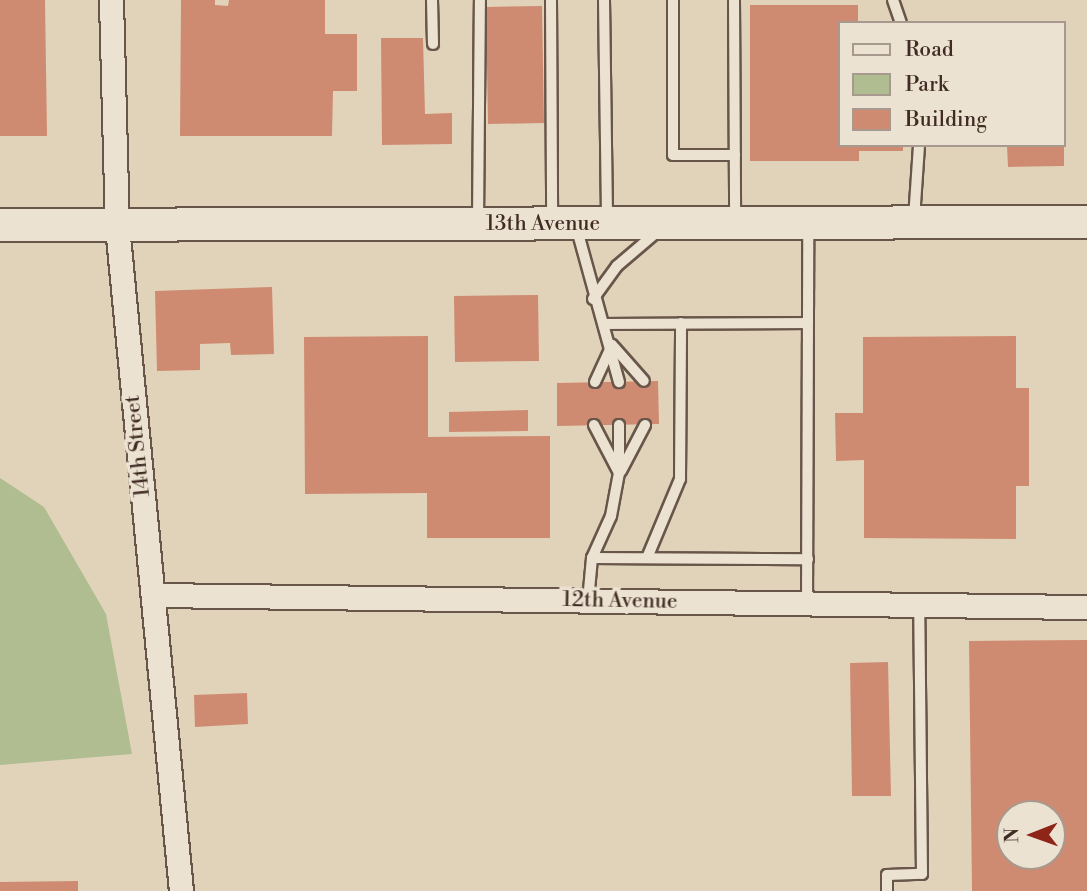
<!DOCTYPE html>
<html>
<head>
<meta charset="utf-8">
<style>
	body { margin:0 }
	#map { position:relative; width:1087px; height:891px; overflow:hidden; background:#e1d3b9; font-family:"Libre Bodoni",serif }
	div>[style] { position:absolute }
	.green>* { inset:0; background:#b0bd91 }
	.building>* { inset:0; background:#cf8b71 }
	.roads { filter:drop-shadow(2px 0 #68564a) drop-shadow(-2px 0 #68564a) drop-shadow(0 2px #68564a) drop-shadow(0 -2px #68564a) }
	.lane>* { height:10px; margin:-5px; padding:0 5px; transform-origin:5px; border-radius:5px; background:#ece2d2 }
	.street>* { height:23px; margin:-11.5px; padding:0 11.5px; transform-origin:11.5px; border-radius:11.5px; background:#ece2d2 }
	.secondary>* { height:32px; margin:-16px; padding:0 16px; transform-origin:16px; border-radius:16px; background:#ece2d2 }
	span { translate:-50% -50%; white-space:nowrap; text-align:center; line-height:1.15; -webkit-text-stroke:7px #ece2d2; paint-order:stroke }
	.street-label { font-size:21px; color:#402c25 }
	.legend { position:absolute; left:838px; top:21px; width:228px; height:126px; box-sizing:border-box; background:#ece2d2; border:2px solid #a7998d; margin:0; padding:9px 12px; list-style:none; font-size:21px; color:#402c25 }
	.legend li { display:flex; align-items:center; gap:14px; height:35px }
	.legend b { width:35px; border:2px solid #a7998d }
	.north { position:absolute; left:996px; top:800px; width:70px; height:70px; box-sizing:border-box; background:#ece2d2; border:2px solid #a7998d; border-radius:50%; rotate:269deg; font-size:19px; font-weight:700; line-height:28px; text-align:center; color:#402c25 }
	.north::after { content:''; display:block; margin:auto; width:24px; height:32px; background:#8f2418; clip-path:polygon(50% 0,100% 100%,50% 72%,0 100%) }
</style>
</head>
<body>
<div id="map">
	<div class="green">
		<i style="clip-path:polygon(0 478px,44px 507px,106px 614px,132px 754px,0 765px)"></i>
	</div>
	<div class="building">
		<i style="clip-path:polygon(0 0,45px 0,47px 136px,0 136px)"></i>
		<i style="clip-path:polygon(181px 0,215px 0,215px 5px,228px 6px,229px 0,325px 0,325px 34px,357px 34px,357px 91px,333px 91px,332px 136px,180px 136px)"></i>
		<i style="clip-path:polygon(750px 5px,858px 5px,858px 23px,840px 23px,840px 145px,903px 145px,903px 151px,859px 151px,859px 161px,750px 161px)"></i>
		<i style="clip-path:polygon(542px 6px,544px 123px,488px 124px,486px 7px)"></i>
		<i style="clip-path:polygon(381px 38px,423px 38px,425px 114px,452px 113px,452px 144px,382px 145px)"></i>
		<i style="clip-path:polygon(1007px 145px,1064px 145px,1064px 166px,1008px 167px)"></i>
		<i style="clip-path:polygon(272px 287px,274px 354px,231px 355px,230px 343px,200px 344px,200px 370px,157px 371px,155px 291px)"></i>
		<i style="clip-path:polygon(538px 295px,539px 361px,455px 362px,454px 296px)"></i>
		<i style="clip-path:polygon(428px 336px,428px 437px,550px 436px,550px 538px,427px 538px,427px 493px,305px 494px,304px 337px)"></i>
		<i style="clip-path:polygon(1016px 336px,1016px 388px,1029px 388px,1029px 486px,1016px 486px,1016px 539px,864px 538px,864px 460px,836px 461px,835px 413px,863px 413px,863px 337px)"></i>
		<i style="clip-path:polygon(658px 381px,659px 424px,557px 426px,557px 383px)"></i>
		<i style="clip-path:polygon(528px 410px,528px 431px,449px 432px,449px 412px)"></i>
		<i style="clip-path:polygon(evenodd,1087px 640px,1087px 891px,972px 891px,969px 641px,1087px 640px,1010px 814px,1052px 814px,1052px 856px,1010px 856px,1010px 814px)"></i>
		<i style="clip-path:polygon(888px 662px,891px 796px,852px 796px,850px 663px)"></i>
		<i style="clip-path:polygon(247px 693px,248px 724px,195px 727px,194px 695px)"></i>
		<i style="clip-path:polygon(78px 881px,78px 891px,0 891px,0 882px)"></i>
	</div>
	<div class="roads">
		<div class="lane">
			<i style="left:432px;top:0;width:44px;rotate:88.7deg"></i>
			<i style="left:551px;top:0;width:221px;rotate:89.7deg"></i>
			<i style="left:604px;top:0;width:221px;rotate:89.2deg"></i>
			<i style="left:673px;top:0;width:155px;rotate:90deg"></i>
			<i style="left:673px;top:155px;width:62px"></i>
			<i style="left:734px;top:0;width:220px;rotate:89.7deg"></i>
			<i style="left:893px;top:0;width:24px;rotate:71deg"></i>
			<i style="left:914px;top:219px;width:74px;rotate:-86.1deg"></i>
			<i style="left:478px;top:221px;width:221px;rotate:-89.5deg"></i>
			<i style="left:576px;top:226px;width:162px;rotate:74.6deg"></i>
			<i style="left:593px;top:299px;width:41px;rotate:-54deg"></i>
			<i style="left:617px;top:266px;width:54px;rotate:-40.5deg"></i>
			<i style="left:605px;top:324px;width:203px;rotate:-0.3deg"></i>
			<i style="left:614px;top:347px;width:45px;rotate:48.6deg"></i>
			<i style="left:595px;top:382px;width:41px;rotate:-65.3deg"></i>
			<i style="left:594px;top:425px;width:52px;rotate:62.4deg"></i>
			<i style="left:621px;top:471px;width:52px;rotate:-62.4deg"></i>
			<i style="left:592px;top:558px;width:216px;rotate:0.3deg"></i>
			<i style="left:647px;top:558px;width:86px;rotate:-67.3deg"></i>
			<i style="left:680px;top:479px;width:156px;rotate:-89.6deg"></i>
			<i style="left:588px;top:601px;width:43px;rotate:-84.7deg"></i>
			<i style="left:592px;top:558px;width:46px;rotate:-65.7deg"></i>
			<i style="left:611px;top:516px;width:44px;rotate:-79.5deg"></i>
			<i style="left:619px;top:473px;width:48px;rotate:-90deg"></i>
			<i style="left:807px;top:603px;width:378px;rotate:-89.8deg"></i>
			<i style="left:887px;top:891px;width:16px;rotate:-90deg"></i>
			<i style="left:887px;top:875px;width:35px;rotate:-2deg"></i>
			<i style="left:922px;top:874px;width:269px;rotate:-90.6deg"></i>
		</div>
		<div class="street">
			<i style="left:111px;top:0;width:226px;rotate:88.5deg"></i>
			<i style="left:117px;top:226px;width:668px;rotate:84.5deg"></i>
			<i style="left:153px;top:595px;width:934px;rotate:0.74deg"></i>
		</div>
		<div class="secondary">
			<i style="left:0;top:225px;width:1087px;rotate:-0.16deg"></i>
		</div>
	</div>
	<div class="street-label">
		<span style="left:543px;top:224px">13th Avenue</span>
		<span style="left:138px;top:446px;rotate:-96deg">14th Street</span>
		<span style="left:620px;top:601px;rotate:1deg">12th Avenue</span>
	</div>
	<ul class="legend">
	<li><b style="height:9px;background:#ece2d2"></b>Road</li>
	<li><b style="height:19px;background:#b0bd91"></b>Park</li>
	<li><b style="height:19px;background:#cf8b71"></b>Building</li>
	</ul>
	<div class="north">N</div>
</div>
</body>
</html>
